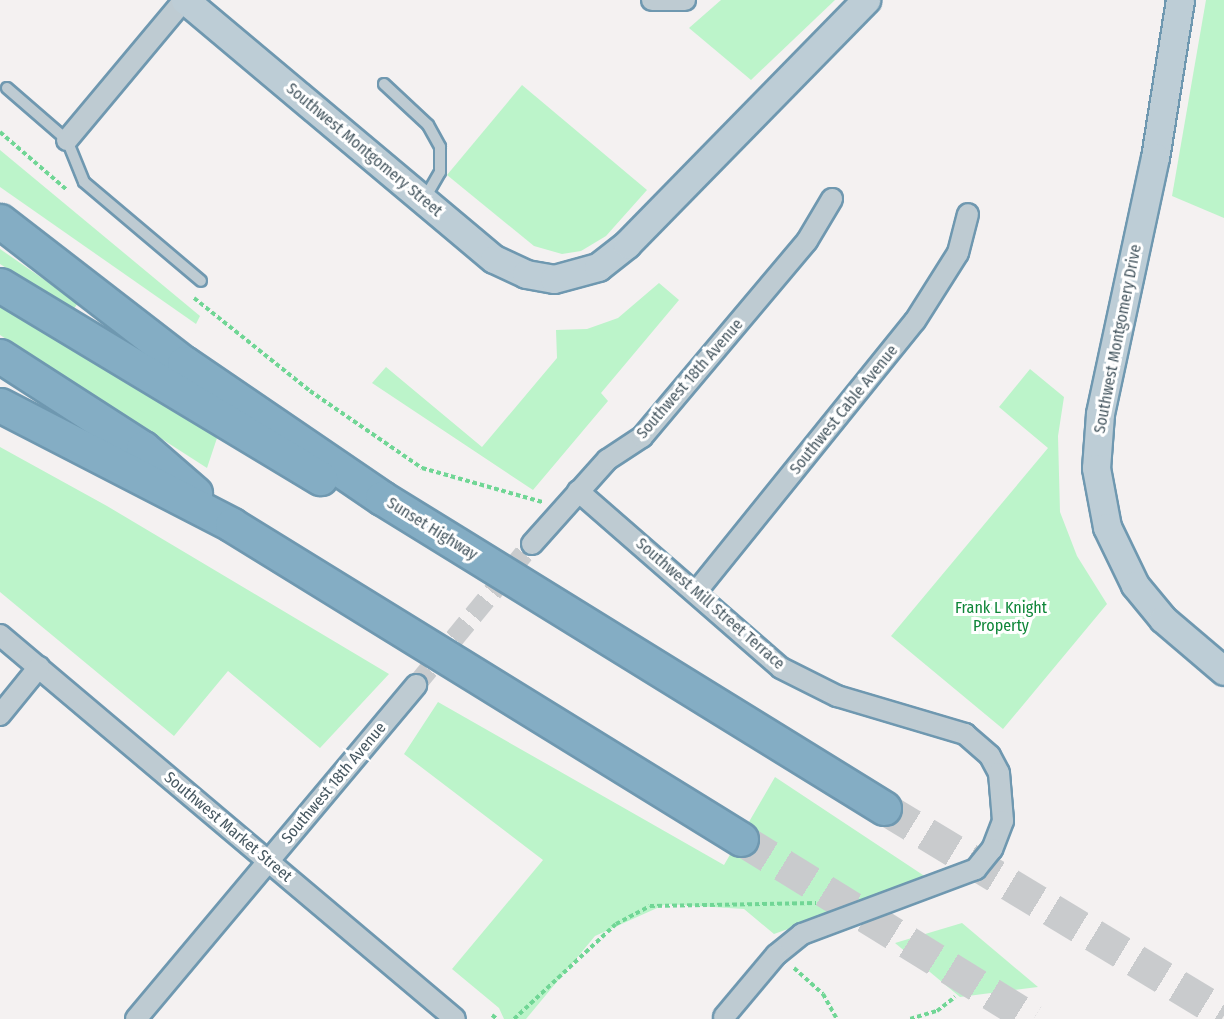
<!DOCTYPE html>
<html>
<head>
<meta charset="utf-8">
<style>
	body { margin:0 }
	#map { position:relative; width:1224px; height:1019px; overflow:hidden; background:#f4f1f1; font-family:"Fira Sans Condensed",sans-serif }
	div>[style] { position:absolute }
	.green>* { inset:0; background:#bcf4ca }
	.street-tunnel>* { height:20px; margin-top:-10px; transform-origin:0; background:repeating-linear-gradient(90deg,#c9cbcd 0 20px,transparent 0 30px) }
	.highway-tunnel>* { height:33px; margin-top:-16.5px; transform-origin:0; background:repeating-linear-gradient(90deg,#c9cbcd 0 33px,transparent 0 49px) }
	.path>* { height:4px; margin-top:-2px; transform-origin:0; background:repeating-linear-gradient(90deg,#70d695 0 4.5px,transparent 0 7.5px) }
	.roads { filter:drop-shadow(2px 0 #6f98b0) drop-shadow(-2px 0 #6f98b0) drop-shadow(0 2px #6f98b0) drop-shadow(0 -2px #6f98b0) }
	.lane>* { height:10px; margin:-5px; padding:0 5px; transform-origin:5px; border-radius:5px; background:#becbd2 }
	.street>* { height:20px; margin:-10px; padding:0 10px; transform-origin:10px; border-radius:10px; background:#becbd2 }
	.secondary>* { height:27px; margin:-13.5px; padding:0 13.5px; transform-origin:13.5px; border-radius:13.5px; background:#bdcdd6 }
	.highway>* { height:33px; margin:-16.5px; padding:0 16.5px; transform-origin:16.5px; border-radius:16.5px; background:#84adc4 }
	span { translate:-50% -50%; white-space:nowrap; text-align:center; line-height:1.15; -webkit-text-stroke:6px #fff; paint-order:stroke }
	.street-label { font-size:16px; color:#475861 }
	.park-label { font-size:16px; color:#0e8638 }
</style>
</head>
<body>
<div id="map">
	<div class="green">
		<i style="clip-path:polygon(721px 0,835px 0,751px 80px,689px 28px)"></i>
		<i style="clip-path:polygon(1206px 0,1224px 0,1224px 218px,1172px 196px)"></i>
		<i style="clip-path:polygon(522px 85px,647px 190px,606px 236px,581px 251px,562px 254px,534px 246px,447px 175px)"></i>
		<i style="clip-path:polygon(0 150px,200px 316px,196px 324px,0 187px)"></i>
		<i style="clip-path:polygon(0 249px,78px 303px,73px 310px,0 264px)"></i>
		<i style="clip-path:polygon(659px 283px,679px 300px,601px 393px,608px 401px,533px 490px,372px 383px,386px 367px,482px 447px,557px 358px,556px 330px,587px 329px,618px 318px)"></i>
		<i style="clip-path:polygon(0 298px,218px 435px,207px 468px,0 335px)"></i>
		<i style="clip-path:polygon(1030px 369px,1064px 397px,1058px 436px,1060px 512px,1077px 556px,1107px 604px,1003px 729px,891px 636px,1048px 448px,999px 407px)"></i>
		<i style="clip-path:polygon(0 447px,107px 506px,389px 674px,320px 748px,228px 671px,174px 736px,0 592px)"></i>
		<i style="clip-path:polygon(438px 702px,724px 865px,775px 777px,929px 879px,774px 934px,744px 909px,666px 904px,595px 936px,526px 1019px,504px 1019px,499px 1008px,452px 969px,543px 860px,404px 754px)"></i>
		<i style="clip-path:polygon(962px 923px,1038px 987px,960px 997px,895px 943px)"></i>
	</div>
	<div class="street-tunnel">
		<i style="left:416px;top:685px;width:183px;rotate:-50.6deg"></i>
	</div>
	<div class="highway-tunnel">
		<i style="left:884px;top:808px;width:398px;rotate:31.2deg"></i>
		<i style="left:741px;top:839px;width:343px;rotate:31.7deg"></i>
	</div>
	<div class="path">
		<i style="left:0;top:132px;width:89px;rotate:40.9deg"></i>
		<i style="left:194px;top:298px;width:149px;rotate:38.7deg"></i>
		<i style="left:310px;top:391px;width:136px;rotate:34.5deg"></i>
		<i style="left:422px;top:468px;width:125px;rotate:15.8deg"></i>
		<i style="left:794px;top:968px;width:39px;rotate:42deg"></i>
		<i style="left:823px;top:994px;width:29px;rotate:61deg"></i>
		<i style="left:492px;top:1015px;width:6px;rotate:39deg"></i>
		<i style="left:514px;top:1019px;width:139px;rotate:-43deg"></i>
		<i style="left:616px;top:924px;width:38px;rotate:-28deg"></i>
		<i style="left:650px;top:906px;width:166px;rotate:-1deg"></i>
		<i style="left:910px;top:1019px;width:28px;rotate:-17deg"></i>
		<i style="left:937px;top:1011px;width:23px;rotate:-38deg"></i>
	</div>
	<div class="roads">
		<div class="lane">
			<i style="left:384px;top:84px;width:60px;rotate:43deg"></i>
			<i style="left:428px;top:125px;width:25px;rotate:61deg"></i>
			<i style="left:440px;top:147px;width:25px;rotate:90deg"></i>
			<i style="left:440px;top:172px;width:32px;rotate:120deg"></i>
			<i style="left:7px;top:88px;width:79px;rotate:40.9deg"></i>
			<i style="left:67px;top:140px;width:45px;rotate:68deg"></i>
			<i style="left:84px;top:182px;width:153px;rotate:40.2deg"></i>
		</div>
		<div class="street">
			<i style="left:652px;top:0;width:33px"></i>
			<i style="left:67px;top:140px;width:182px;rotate:-50.1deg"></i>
			<i style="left:578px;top:491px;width:269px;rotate:41.1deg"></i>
			<i style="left:781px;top:668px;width:63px;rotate:26.6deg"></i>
			<i style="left:837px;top:696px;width:134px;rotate:16.5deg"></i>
			<i style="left:965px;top:734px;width:33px;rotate:41deg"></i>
			<i style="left:990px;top:756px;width:19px;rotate:62deg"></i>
			<i style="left:999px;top:773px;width:48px;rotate:85.2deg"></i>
			<i style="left:1003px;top:821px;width:30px;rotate:111deg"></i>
			<i style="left:992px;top:849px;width:26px;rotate:129deg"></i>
			<i style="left:976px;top:869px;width:186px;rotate:159.5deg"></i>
			<i style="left:802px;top:934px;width:33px;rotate:141deg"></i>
			<i style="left:776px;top:955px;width:81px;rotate:130deg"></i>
			<i style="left:532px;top:544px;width:113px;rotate:-48.2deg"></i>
			<i style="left:607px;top:460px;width:42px;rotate:-33.3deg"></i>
			<i style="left:642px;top:437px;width:256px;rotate:-49.9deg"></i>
			<i style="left:807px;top:241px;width:49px;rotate:-59.2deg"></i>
			<i style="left:696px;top:592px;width:348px;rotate:-51.1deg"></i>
			<i style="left:915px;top:321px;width:80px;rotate:-57.7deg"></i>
			<i style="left:958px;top:253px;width:40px;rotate:-75.6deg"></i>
			<i style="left:0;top:635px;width:595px;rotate:40.16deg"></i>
			<i style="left:0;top:715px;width:62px;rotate:-50.9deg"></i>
			<i style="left:136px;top:1019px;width:436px;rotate:-50deg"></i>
		</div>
		<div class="secondary">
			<i style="left:185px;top:0;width:403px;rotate:40deg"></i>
			<i style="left:494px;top:259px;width:35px;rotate:25deg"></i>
			<i style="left:526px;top:274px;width:28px;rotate:10deg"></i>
			<i style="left:554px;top:279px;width:46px;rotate:-15.3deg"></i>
			<i style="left:598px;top:267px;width:37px;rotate:-38deg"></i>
			<i style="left:627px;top:244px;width:342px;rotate:-45.6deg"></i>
			<i style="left:1180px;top:0;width:159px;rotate:99deg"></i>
			<i style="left:1155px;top:157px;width:263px;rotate:102.1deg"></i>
			<i style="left:1100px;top:414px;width:54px;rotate:94.2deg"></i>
			<i style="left:1096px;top:468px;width:60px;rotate:79.4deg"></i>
			<i style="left:1107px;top:527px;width:64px;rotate:64.2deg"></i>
			<i style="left:1135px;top:585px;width:44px;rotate:50.5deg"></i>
			<i style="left:1163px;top:619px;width:80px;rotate:40.4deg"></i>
		</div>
		<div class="highway">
			<i style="left:0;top:221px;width:232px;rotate:37.7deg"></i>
			<i style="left:184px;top:363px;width:240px;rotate:34.3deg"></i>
			<i style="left:382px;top:498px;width:590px;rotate:31.7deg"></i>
			<i style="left:0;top:285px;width:374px;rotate:31.1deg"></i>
			<i style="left:0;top:356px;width:170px;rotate:32.8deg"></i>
			<i style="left:143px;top:448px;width:69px;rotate:40.9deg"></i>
			<i style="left:0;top:405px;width:261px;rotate:27.3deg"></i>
			<i style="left:232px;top:525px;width:598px;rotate:31.67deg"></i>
		</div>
	</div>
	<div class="street-label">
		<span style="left:364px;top:150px;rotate:40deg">Southwest Montgomery Street</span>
		<span style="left:1118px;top:339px;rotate:-79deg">Southwest Montgomery Drive</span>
		<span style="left:690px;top:379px;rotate:-49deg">Southwest 18th Avenue</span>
		<span style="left:844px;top:410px;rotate:-51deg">Southwest Cable Avenue</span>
		<span style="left:432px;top:529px;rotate:32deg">Sunset Highway</span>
		<span style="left:710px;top:604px;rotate:41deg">Southwest Mill Street Terrace</span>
		<span style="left:334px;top:783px;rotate:-50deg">Southwest 18th Avenue</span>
		<span style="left:228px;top:827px;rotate:40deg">Southwest Market Street</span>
	</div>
	<div class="park-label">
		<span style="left:1001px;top:617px">Frank L Knight<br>Property</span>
	</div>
</div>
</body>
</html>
